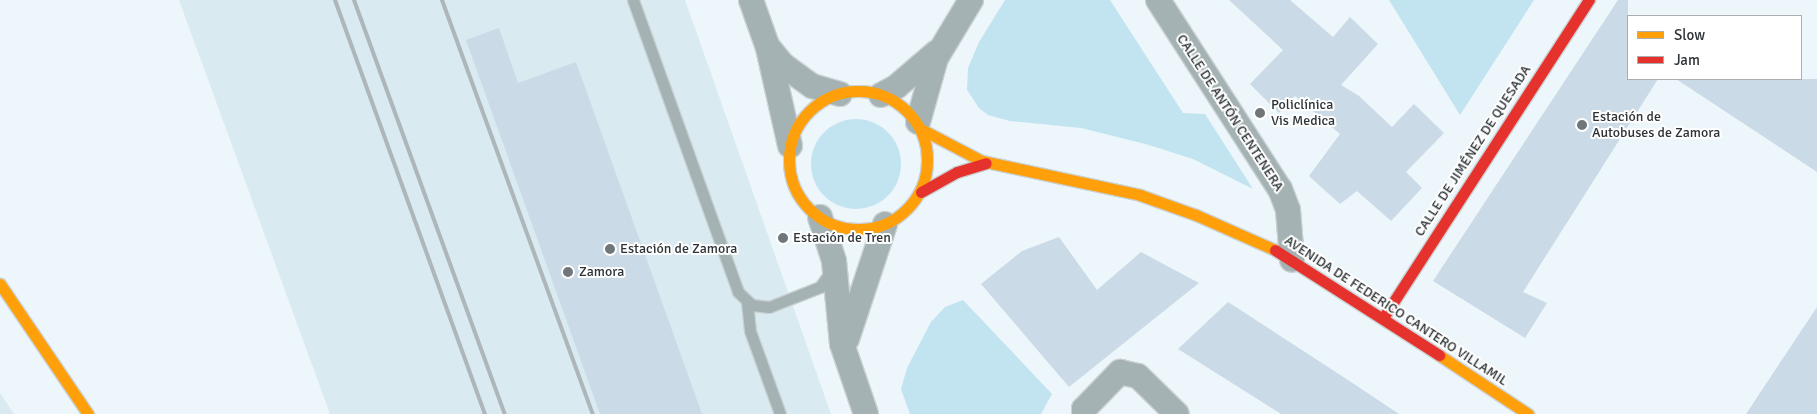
<!DOCTYPE html>
<html>
<head>
<meta charset="utf-8">
<style>
	body { margin:0 }
	#map { position:relative; width:1817px; height:414px; overflow:hidden; background:#edf6fa; font-family:Signika,sans-serif }
	div>[style] { position:absolute }
	.built>* { inset:0; background:#d9eaf1 }
	.green>* { inset:0; background:#c2e3f0 }
	.round { border-radius:50% }
	.building>* { inset:0; background:#cbdae7 }
	.roads { filter:drop-shadow(1px 0 #cbd2d6) drop-shadow(-1px 0 #cbd2d6) drop-shadow(0 1px #cbd2d6) drop-shadow(0 -1px #cbd2d6) }
	.lane>* { height:11px; margin:-5.5px; padding:0 5.5px; transform-origin:5.5px; border-radius:5.5px; background:#a5b2b3 }
	.street>* { height:24px; margin:-12px; padding:0 12px; transform-origin:12px; border-radius:12px; background:#a5b2b3 }
	.slow>* { height:11px; margin:-5.5px; padding:0 5.5px; transform-origin:5.5px; border-radius:5.5px; background:#ff9f0a }
	.slow>.ring { margin:-5.5px; padding:0; box-sizing:content-box; background:none; border:11px solid #ff9f0a; border-radius:50% }
	.jam>* { height:11px; margin:-5.5px; padding:0 5.5px; transform-origin:5.5px; border-radius:5.5px; background:#e5322d }
	.rail>* { height:4px; margin:-2px; padding:0 2px; transform-origin:2px; border-radius:2px; background:#adb6b9 }
	.dots>* { width:14px; height:14px; translate:-50% -50%; box-sizing:border-box; border:2px solid #fff; border-radius:50% }
	span { translate:-50% -50%; white-space:nowrap; text-align:center; line-height:1.15; -webkit-text-stroke:4px #fff; paint-order:stroke }
	.poi-label { font-size:14px; color:#2d3336 }
	.left { translate:0 -50%; text-align:left }
	.street-label { font-size:14px; color:#2d3336 }
	.legend { position:absolute; left:1627px; top:15px; width:175px; height:65px; box-sizing:border-box; background:#fff; border:1px solid #abadaf; margin:0; padding:6px 9px; list-style:none; font-size:15px; color:#2d3336 }
	.legend li { display:flex; align-items:center; gap:10px; height:25px }
	.legend b { width:25px; border:1px solid #abadaf }
</style>
</head>
<body>
<div id="map">
	<div class="built">
		<i style="clip-path:polygon(179px 0,685px 0,831px 414px,330px 414px)"></i>
		<i style="clip-path:polygon(0 393px,14px 414px,0 414px)"></i>
	</div>
	<div class="green">
		<i style="clip-path:polygon(1005px 0,1110px 0,1183px 113px,1205px 114px,1253px 189px,1193px 159px,1149px 145px,1081px 128px,1010px 121px,988px 115px,979px 108px,967px 90px,968px 68px,979px 42px)"></i>
		<i style="clip-path:polygon(1389px 0,1534px 0,1460px 115px)"></i>
		<i class="round" style="left:811px;top:119px;width:90px;height:90px"></i>
		<i style="clip-path:polygon(963px 300px,1052px 394px,1041px 414px,910px 414px,901px 389px,907px 368px,931px 322px,945px 307px)"></i>
	</div>
	<div class="building">
		<i style="clip-path:polygon(1229px 0,1290px 0,1333px 37px,1350px 17px,1378px 44px,1341px 85px,1359px 96px,1392px 127px,1414px 104px,1444px 133px,1406px 172px,1422px 188px,1391px 221px,1357px 191px,1340px 204px,1309px 176px,1340px 134px,1295px 96px,1279px 113px,1250px 84px,1283px 50px)"></i>
		<i style="clip-path:polygon(1618px 0,1628px 0,1628px 79px,1658px 79px,1523px 292px,1547px 303px,1525px 338px,1433px 281px)"></i>
		<i style="clip-path:polygon(499px 28px,518px 83px,576px 62px,702px 414px,600px 414px,466px 40px)"></i>
		<i style="clip-path:polygon(1676px 79px,1817px 79px,1817px 172px)"></i>
		<i style="clip-path:polygon(1059px 237px,1097px 290px,1141px 252px,1199px 283px,1069px 387px,981px 284px,1022px 251px)"></i>
		<i style="clip-path:polygon(1228px 302px,1348px 380px,1399px 414px,1281px 414px,1178px 349px)"></i>
		<i style="clip-path:polygon(1817px 307px,1817px 414px,1746px 414px)"></i>
	</div>
	<div class="roads">
		<div class="lane">
			<i style="left:633px;top:0;width:310px;rotate:70.2deg"></i>
			<i style="left:738px;top:292px;width:19px;rotate:43deg"></i>
			<i style="left:752px;top:305px;width:17px;rotate:7deg"></i>
			<i style="left:769px;top:307px;width:55px;rotate:-21.4deg"></i>
			<i style="left:820px;top:287px;width:21px;rotate:-55deg"></i>
			<i style="left:747px;top:302px;width:29px;rotate:84deg"></i>
			<i style="left:750px;top:331px;width:88px;rotate:70.1deg"></i>
		</div>
		<div class="street">
			<i style="left:751px;top:0;width:51px;rotate:70.5deg"></i>
			<i style="left:768px;top:48px;width:100px;rotate:77.3deg"></i>
			<i style="left:1158px;top:0;width:225px;rotate:57.2deg"></i>
			<i style="left:1280px;top:189px;width:22px;rotate:69deg"></i>
			<i style="left:1288px;top:210px;width:50px;rotate:85.4deg"></i>
			<i style="left:769px;top:48px;width:22px;rotate:51deg"></i>
			<i style="left:783px;top:65px;width:36px;rotate:36deg"></i>
			<i style="left:812px;top:86px;width:29px;rotate:16deg"></i>
			<i style="left:881px;top:95px;width:17px;rotate:-28deg"></i>
			<i style="left:896px;top:87px;width:54px;rotate:-40.5deg"></i>
			<i style="left:918px;top:122px;width:66px;rotate:-74.3deg"></i>
			<i style="left:936px;top:58px;width:68px;rotate:-58.9deg"></i>
			<i style="left:820px;top:217px;width:46px;rotate:72.3deg"></i>
			<i style="left:834px;top:261px;width:83px;rotate:84.5deg"></i>
			<i style="left:842px;top:344px;width:74px;rotate:71.1deg"></i>
			<i style="left:847px;top:339px;width:121px;rotate:-71.7deg"></i>
			<i style="left:1084px;top:414px;width:5px;rotate:-90deg"></i>
			<i style="left:1084px;top:409px;width:52px;rotate:-45.8deg"></i>
			<i style="left:1120px;top:372px;width:18px;rotate:13deg"></i>
			<i style="left:1138px;top:376px;width:54px;rotate:44.3deg"></i>
		</div>
		<div class="slow">
			<i class="ring" style="left:789px;top:91px;width:127px;height:127px"></i>
			<i style="left:921px;top:129px;width:69px;rotate:27.7deg"></i>
			<i style="left:982px;top:161px;width:162px;rotate:12.1deg"></i>
			<i style="left:1140px;top:195px;width:59px;rotate:19.7deg"></i>
			<i style="left:1196px;top:215px;width:86px;rotate:23.9deg"></i>
			<i style="left:0;top:284px;width:157px;rotate:55.9deg"></i>
			<i style="left:1439px;top:355px;width:107px;rotate:33.5deg"></i>
		</div>
		<div class="jam">
			<i style="left:921px;top:192px;width:41px;rotate:-29.1deg"></i>
			<i style="left:957px;top:172px;width:30px;rotate:-17deg"></i>
			<i style="left:1275px;top:250px;width:195px;rotate:32.6deg"></i>
			<i style="left:1383px;top:318px;width:379px;rotate:-57.1deg"></i>
		</div>
	</div>
	<div class="rail">
		<i style="left:335px;top:0;width:440px;rotate:70.1deg"></i>
		<i style="left:354px;top:0;width:441px;rotate:70deg"></i>
		<i style="left:442px;top:0;width:441px;rotate:70deg"></i>
	</div>
	<div class="dots">
		<i style="left:1260px;top:113px;background:#70777b"></i>
		<i style="left:1582px;top:125px;background:#70777b"></i>
		<i style="left:783px;top:238px;background:#70777b"></i>
		<i style="left:610px;top:249px;background:#70777b"></i>
		<i style="left:568px;top:272px;background:#70777b"></i>
	</div>
	<div class="poi-label">
		<span class="left" style="left:1271px;top:113px">Policlínica<br>Vis Medica</span>
		<span class="left" style="left:1592px;top:125px">Estación de<br>Autobuses de Zamora</span>
		<span class="left" style="left:793px;top:238px">Estación de Tren</span>
		<span class="left" style="left:620px;top:249px">Estación de Zamora</span>
		<span class="left" style="left:579px;top:272px">Zamora</span>
	</div>
	<div class="street-label">
		<span style="left:1230px;top:113px;rotate:57deg">CALLE DE ANTÓN CENTENERA</span>
		<span style="left:1473px;top:151px;rotate:-57deg">CALLE DE JIMÉNEZ DE QUESADA</span>
		<span style="left:1396px;top:311px;rotate:33deg">AVENIDA DE FEDERICO CANTERO VILLAMIL</span>
	</div>
	<ul class="legend">
	<li><b style="height:6px;background:#ff9f0a"></b>Slow</li>
	<li><b style="height:6px;background:#e5322d"></b>Jam</li>
	</ul>
</div>
</body>
</html>
